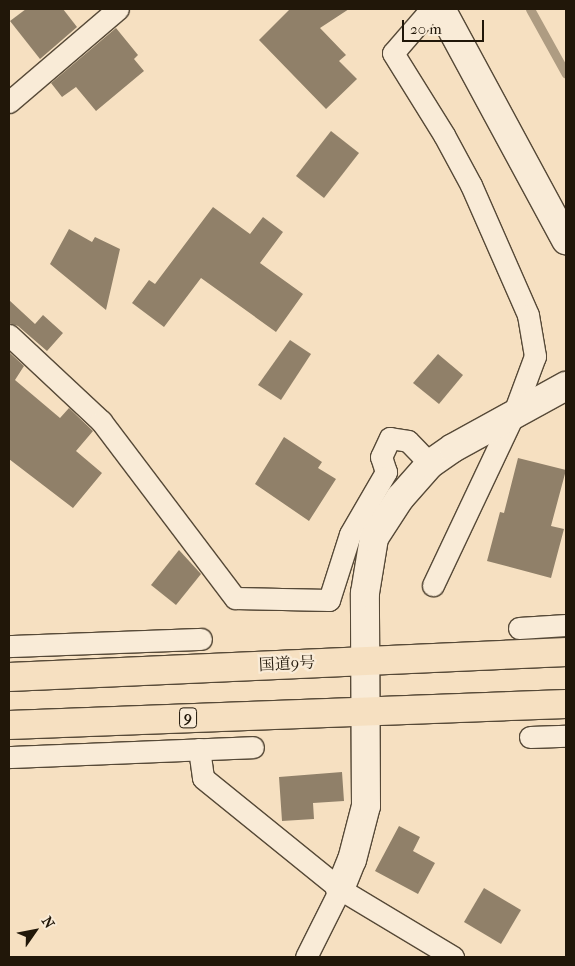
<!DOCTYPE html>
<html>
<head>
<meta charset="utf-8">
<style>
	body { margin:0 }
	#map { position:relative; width:575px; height:966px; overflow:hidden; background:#f6e0c1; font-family:"IM FELL French Canon","Noto Serif JP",serif }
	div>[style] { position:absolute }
	.stream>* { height:9px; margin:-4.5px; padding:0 4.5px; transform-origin:4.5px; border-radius:4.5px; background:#ae9c82 }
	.building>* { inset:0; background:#908069 }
	.roads { filter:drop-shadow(1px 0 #564937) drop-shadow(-1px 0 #564937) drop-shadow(0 1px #564937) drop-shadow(0 -1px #564937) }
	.street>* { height:21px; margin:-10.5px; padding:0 10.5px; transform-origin:10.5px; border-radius:10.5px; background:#f9ebd7 }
	.secondary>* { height:28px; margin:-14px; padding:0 14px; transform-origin:14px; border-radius:14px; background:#f9ebd7 }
	.highway>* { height:28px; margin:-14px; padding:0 14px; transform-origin:14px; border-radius:14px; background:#f6e0c1 }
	span { translate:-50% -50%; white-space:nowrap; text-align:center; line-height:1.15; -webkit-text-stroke:4.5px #f9ebd7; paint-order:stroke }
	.shield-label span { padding:1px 4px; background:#f9ebd7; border:1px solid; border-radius:4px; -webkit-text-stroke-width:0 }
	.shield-label { font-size:15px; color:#211709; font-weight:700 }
	.street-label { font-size:16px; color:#211709 }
	.frame { position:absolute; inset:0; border:10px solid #211709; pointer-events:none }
	.north { position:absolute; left:10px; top:906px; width:50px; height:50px; -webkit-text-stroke:4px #f9ebd7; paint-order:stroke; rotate:57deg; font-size:14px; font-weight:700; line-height:20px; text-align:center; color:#211709 }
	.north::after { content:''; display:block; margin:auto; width:18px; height:22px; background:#211709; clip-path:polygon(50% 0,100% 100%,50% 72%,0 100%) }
	.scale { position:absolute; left:402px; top:20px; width:82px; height:22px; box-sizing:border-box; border:2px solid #211709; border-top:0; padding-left:6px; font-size:15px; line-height:18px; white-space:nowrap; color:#211709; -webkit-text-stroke:4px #f9ebd7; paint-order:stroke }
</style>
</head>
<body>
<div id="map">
	<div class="stream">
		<i style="left:530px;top:9px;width:74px;rotate:61deg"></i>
	</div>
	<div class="building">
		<i style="clip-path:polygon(26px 9px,63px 9px,77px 27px,40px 59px,10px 21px)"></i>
		<i style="clip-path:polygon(290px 9px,349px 9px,320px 28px,346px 55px,339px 61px,357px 79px,326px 109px,259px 40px)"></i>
		<i style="clip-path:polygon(116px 28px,138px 55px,134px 59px,144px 71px,96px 111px,76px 87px,62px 97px,51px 83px)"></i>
		<i style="clip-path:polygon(331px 131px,359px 153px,324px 198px,296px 176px)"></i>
		<i style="clip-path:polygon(213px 207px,250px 234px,263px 217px,283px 232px,260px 263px,303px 294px,276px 332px,201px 278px,164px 327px,132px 303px,149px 280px,155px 284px)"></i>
		<i style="clip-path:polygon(69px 229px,92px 242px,95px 237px,120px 249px,106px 310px,50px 264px)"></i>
		<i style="clip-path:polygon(9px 300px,35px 324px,43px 315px,63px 333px,47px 351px,18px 326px,9px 323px)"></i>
		<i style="clip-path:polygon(290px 340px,311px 354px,281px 400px,258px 385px)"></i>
		<i style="clip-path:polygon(9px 352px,24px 366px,15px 380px,60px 418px,69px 408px,93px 431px,76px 451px,102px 473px,73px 508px,9px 459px)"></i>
		<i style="clip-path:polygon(438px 354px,463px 375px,439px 404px,413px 383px)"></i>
		<i style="clip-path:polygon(284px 437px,322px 462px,318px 468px,336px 479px,309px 521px,255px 484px)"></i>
		<i style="clip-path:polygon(518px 458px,566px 470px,551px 526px,564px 529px,551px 578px,487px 561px,500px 512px,504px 513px)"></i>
		<i style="clip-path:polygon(179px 550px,201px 574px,176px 605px,151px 585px)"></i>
		<i style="clip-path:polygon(342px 772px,344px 801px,313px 803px,314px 819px,282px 821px,279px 777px)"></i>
		<i style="clip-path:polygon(399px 826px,420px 837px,413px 851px,435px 863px,418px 894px,375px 871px)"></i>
		<i style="clip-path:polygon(484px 888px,521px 910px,501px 944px,464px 922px)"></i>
	</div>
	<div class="roads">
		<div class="street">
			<i style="left:431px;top:9px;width:58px;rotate:130.8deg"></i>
			<i style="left:393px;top:53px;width:97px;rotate:58.1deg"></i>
			<i style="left:444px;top:135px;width:57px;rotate:61.6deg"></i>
			<i style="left:471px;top:185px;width:142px;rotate:66.3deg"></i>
			<i style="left:528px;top:315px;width:42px;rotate:80.3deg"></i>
			<i style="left:535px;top:356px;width:66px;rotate:110.4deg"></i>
			<i style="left:512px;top:418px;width:185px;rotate:115.3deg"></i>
			<i style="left:9px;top:102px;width:143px;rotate:-40.5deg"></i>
			<i style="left:9px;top:335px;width:126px;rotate:43.1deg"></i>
			<i style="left:101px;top:421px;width:222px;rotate:52.9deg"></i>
			<i style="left:235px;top:598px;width:94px;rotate:1.2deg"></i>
			<i style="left:329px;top:600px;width:69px;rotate:-72.3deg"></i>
			<i style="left:350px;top:534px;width:72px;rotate:-59.9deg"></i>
			<i style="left:386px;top:472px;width:16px;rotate:-108deg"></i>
			<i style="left:381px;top:457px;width:21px;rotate:-65deg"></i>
			<i style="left:390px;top:438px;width:18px;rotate:9deg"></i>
			<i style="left:408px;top:441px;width:32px;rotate:46deg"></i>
			<i style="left:519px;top:628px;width:47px;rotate:-3.7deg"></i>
			<i style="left:9px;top:646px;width:192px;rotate:-2.1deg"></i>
			<i style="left:530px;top:737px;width:36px;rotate:-2deg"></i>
			<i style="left:199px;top:749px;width:29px;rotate:82deg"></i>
			<i style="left:203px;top:778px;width:176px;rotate:39deg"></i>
			<i style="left:340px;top:889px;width:132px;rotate:31deg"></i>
			<i style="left:9px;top:757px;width:244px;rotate:-2.3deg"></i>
			<i style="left:306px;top:957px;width:76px;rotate:-63.4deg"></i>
		</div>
		<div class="secondary">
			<i style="left:441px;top:9px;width:263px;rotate:61.6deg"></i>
			<i style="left:340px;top:889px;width:31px;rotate:-68deg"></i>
			<i style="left:352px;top:860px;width:56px;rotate:-75.5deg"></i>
			<i style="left:366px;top:806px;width:213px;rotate:-90.3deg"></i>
			<i style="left:365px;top:593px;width:56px;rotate:-80.7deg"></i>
			<i style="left:374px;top:538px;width:48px;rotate:-57deg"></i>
			<i style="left:400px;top:498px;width:45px;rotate:-48.6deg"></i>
			<i style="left:430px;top:464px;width:28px;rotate:-35deg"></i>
			<i style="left:453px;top:448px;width:129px;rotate:-28.8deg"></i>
		</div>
		<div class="highway">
			<i style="left:9px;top:677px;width:558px;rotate:-2.57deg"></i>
			<i style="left:9px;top:725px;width:557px;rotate:-2.16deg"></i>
		</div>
	</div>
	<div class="shield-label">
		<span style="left:188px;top:718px">9</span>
	</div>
	<div class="street-label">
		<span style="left:287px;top:664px;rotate:-3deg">国道9号</span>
	</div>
	<div class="frame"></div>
	<div class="north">N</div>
	<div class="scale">20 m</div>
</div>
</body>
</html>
